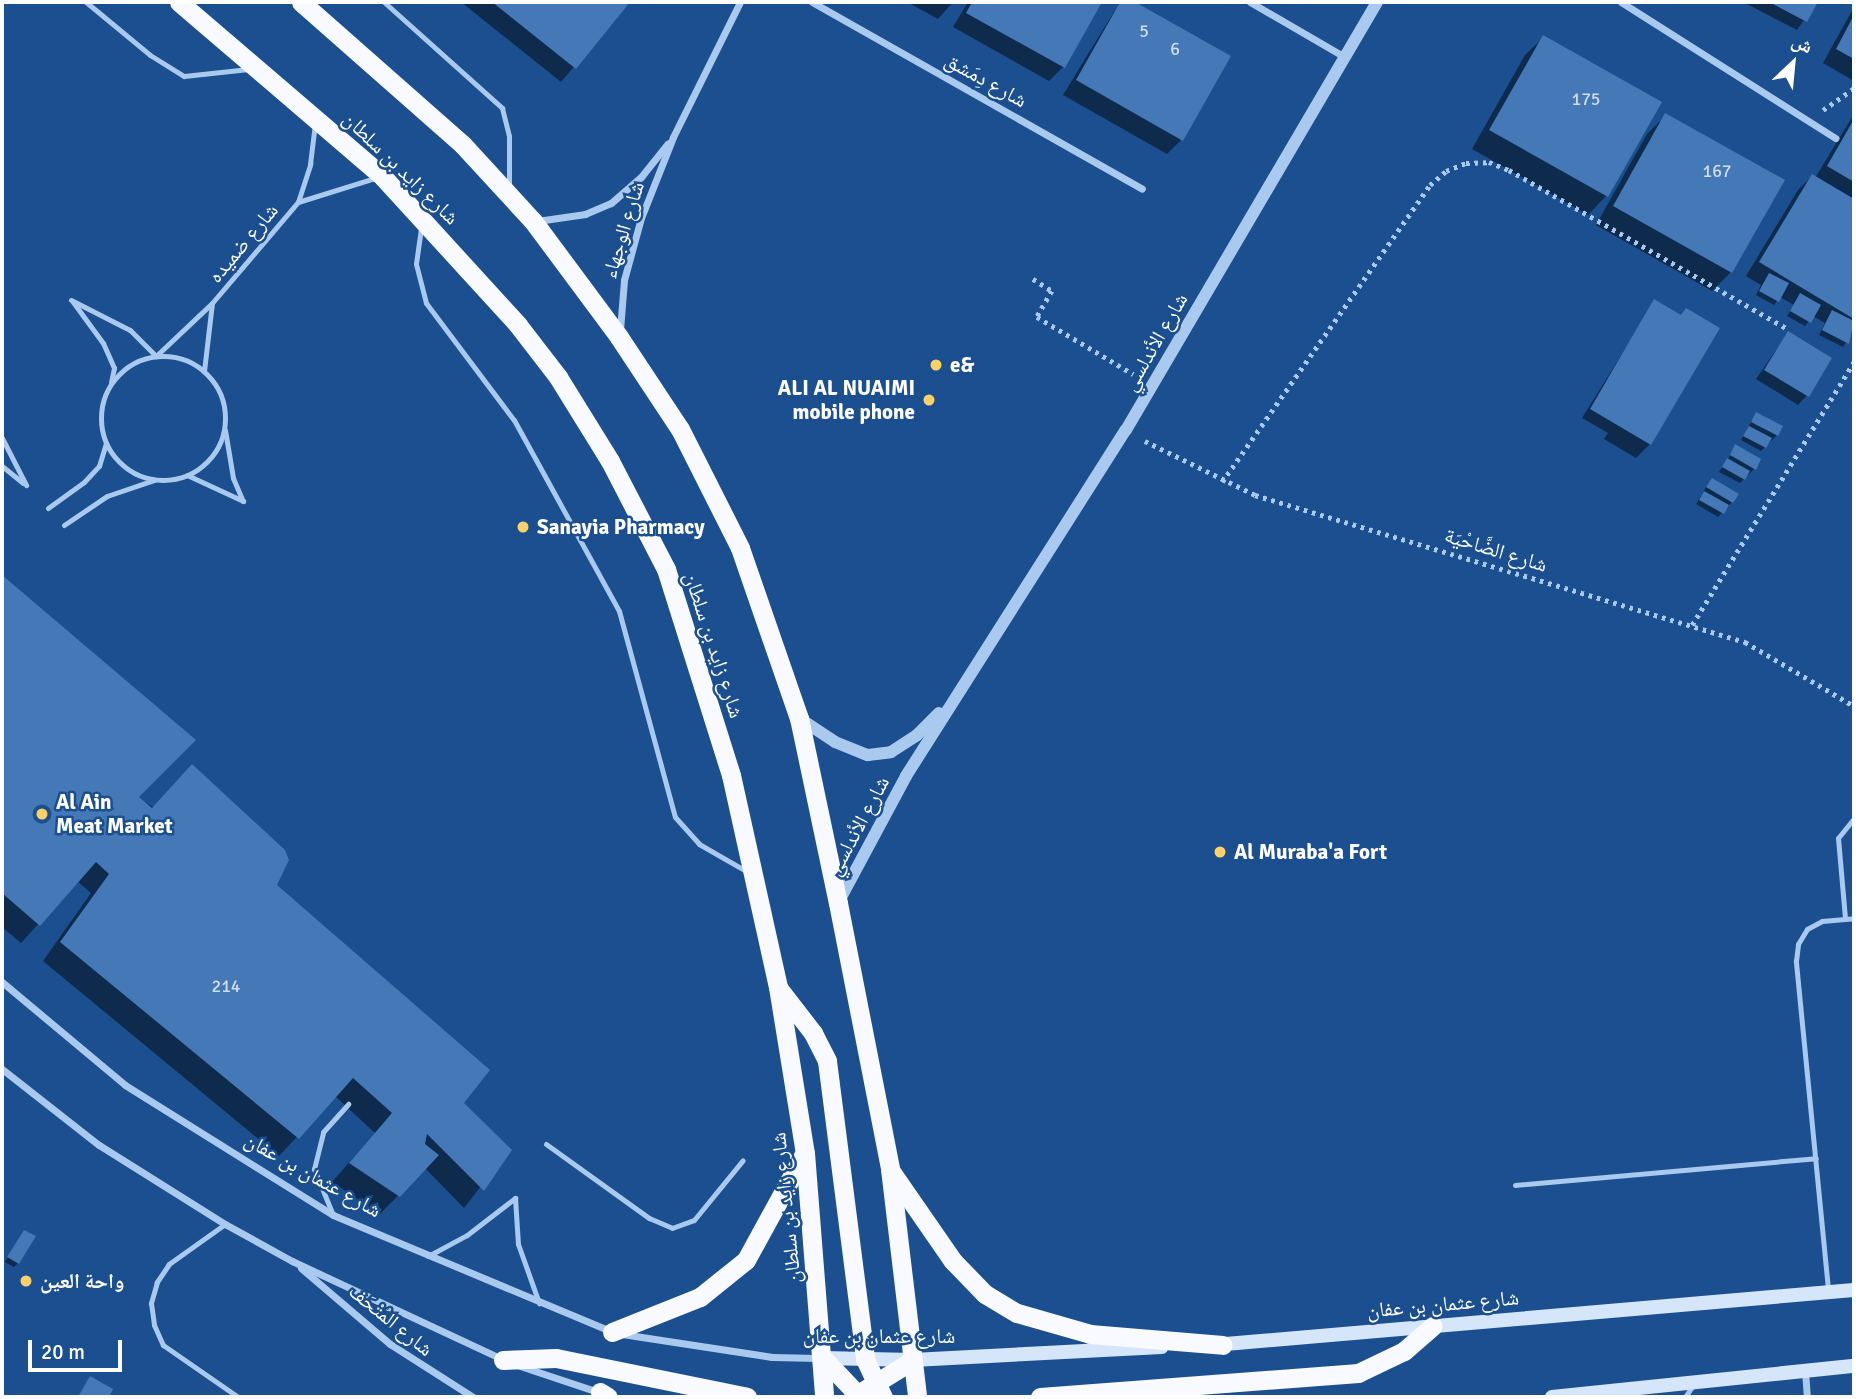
<!DOCTYPE html>
<html>
<head>
<meta charset="utf-8">
<style>
	body { margin:0 }
	#map { position:relative; width:1856px; height:1399px; overflow:hidden; background:#1b4f8f; font-family:Signika,"Noto Naskh Arabic",sans-serif }
	div>[style] { position:absolute }
	.shadow>* { inset:0; background:#0007 }
	.building>* { inset:0; background:#4478b7 }
	.path>* { height:4.5px; margin-top:-2.25px; transform-origin:0; background:repeating-linear-gradient(90deg,#a9c9ee 0 3.5px,transparent 0 8.5px) }
	.service>* { height:5px; margin:-2.5px; padding:0 2.5px; transform-origin:2.5px; border-radius:2.5px; background:#a9c9ee }
	.service>.ring { margin:-2.5px; padding:0; box-sizing:content-box; background:none; border:5px solid #a9c9ee; border-radius:50% }
	.minor>* { height:7px; margin:-3.5px; padding:0 3.5px; transform-origin:3.5px; border-radius:3.5px; background:#a9c9ee }
	.tertiary>* { height:12px; margin:-6px; padding:0 6px; transform-origin:6px; border-radius:6px; background:#a9c9ee }
	.secondary>* { height:14px; margin:-7px; padding:0 7px; transform-origin:7px; border-radius:7px; background:#d6e6fa }
	.trunk>* { height:19px; margin:-9.5px; padding:0 9.5px; transform-origin:9.5px; border-radius:9.5px; background:#f8faff }
	.dots>* { width:19px; height:19px; translate:-50% -50%; box-sizing:border-box; border:4px solid #1b4f8f; border-radius:50% }
	span { translate:-50% -50%; white-space:nowrap; text-align:center; line-height:1.15; -webkit-text-stroke:5px #1b4f8f; paint-order:stroke }
	.number-label { font-size:18px; color:#d0dded }
	.number-label span { -webkit-text-stroke-width:0 }
	.street-label { font-size:21px; color:#fff }
	.poi-label { font-size:21px; color:#fff; font-weight:700 }
	.left { translate:0 -50%; text-align:left }
	.right { translate:-100% -50%; text-align:right }
	.frame { position:absolute; inset:0; border:4px solid #fff; pointer-events:none }
	.north { position:absolute; left:1758px; top:28px; width:70px; height:70px; -webkit-text-stroke:5px #1b4f8f; paint-order:stroke; rotate:26deg; font-size:19px; font-weight:700; line-height:28px; text-align:center; color:#fff }
	.north::after { content:''; display:block; margin:auto; width:24px; height:32px; background:#fff; clip-path:polygon(50% 0,100% 100%,50% 72%,0 100%) }
	.scale { position:absolute; left:28px; top:1340px; width:94px; height:32px; box-sizing:border-box; border:4px solid #fff; border-top:0; padding-left:9px; font-size:21px; line-height:24px; white-space:nowrap; color:#fff; -webkit-text-stroke:5px #1b4f8f; paint-order:stroke }
</style>
</head>
<body>
<div id="map">
	<div class="shadow">
		<i style="clip-path:polygon(461px 2px,628px 2px,561px 82px)"></i>
		<i style="clip-path:polygon(907px 2px,953px 2px,938px 19px)"></i>
		<i style="clip-path:polygon(968px 2px,1100px 2px,1063px 67px,1049px 81px,953px 27px)"></i>
		<i style="clip-path:polygon(1120px 2px,1131px 2px,1229px 57px,1181px 140px,1167px 154px,1063px 95px)"></i>
		<i style="clip-path:polygon(1743px 2px,1816px 2px,1797px 30px)"></i>
		<i style="clip-path:polygon(1854px 7px,1854px 81px,1823px 63px)"></i>
		<i style="clip-path:polygon(1544px 37px,1659px 102px,1606px 196px,1588px 215px,1472px 149px,1525px 55px)"></i>
		<i style="clip-path:polygon(1854px 114px,1854px 329px,1843px 347px,1819px 335px,1825px 323px,1813px 316px,1805px 326px,1787px 316px,1794px 305px,1780px 297px,1774px 305px,1756px 295px,1761px 285px,1746px 276px,1798px 190px,1812px 176px,1815px 178px)"></i>
		<i style="clip-path:polygon(1666px 115px,1782px 181px,1731px 272px,1712px 291px,1596px 225px,1647px 134px)"></i>
		<i style="clip-path:polygon(1655px 301px,1650px 444px,1636px 458px,1604px 439px,1608px 433px,1582px 418px)"></i>
		<i style="clip-path:polygon(1788px 333px,1807px 395px,1798px 405px,1756px 379px)"></i>
		<i style="clip-path:polygon(1756px 414px,1777px 435px,1761px 451px,1741px 440px)"></i>
		<i style="clip-path:polygon(1736px 447px,1754px 469px,1740px 483px,1719px 472px)"></i>
		<i style="clip-path:polygon(1708px 484px,1732px 502px,1718px 517px,1696px 504px)"></i>
		<i style="clip-path:polygon(2px 577px,194px 740px,137px 797px,275px 885px,461px 1103px,509px 1150px,464px 1208px,425px 1168px,380px 1214px,332px 1182px,375px 1133px,335px 1096px,279px 1156px,43px 961px,91px 893px,77px 881px,21px 943px,2px 927px)"></i>
		<i style="clip-path:polygon(24px 1232px,18px 1263px,14px 1267px,5px 1262px)"></i>
	</div>
	<div class="building">
		<i style="clip-path:polygon(492px 2px,630px 2px,576px 69px)"></i>
		<i style="clip-path:polygon(972px 2px,1102px 2px,1065px 68px,966px 13px)"></i>
		<i style="clip-path:polygon(1120px 2px,1135px 2px,1231px 56px,1183px 141px,1076px 80px)"></i>
		<i style="clip-path:polygon(1769px 2px,1818px 2px,1807px 22px)"></i>
		<i style="clip-path:polygon(1854px 15px,1854px 59px,1836px 49px)"></i>
		<i style="clip-path:polygon(1543px 35px,1662px 102px,1608px 197px,1489px 130px)"></i>
		<i style="clip-path:polygon(1665px 113px,1785px 180px,1732px 273px,1613px 206px)"></i>
		<i style="clip-path:polygon(1854px 119px,1854px 182px,1827px 166px)"></i>
		<i style="clip-path:polygon(1812px 174px,1854px 199px,1854px 319px,1759px 262px)"></i>
		<i style="clip-path:polygon(1769px 273px,1789px 283px,1779px 302px,1759px 291px)"></i>
		<i style="clip-path:polygon(1800px 293px,1821px 305px,1811px 323px,1790px 311px)"></i>
		<i style="clip-path:polygon(1654px 299px,1681px 315px,1686px 308px,1720px 328px,1651px 445px,1590px 409px)"></i>
		<i style="clip-path:polygon(1832px 310px,1854px 321px,1849px 344px,1822px 330px)"></i>
		<i style="clip-path:polygon(1788px 331px,1832px 358px,1809px 397px,1764px 370px)"></i>
		<i style="clip-path:polygon(1756px 412px,1783px 426px,1778px 436px,1751px 422px)"></i>
		<i style="clip-path:polygon(1749px 426px,1772px 438px,1766px 448px,1743px 436px)"></i>
		<i style="clip-path:polygon(1735px 444px,1761px 459px,1756px 470px,1730px 455px)"></i>
		<i style="clip-path:polygon(1727px 458px,1750px 471px,1745px 480px,1722px 467px)"></i>
		<i style="clip-path:polygon(1712px 478px,1739px 494px,1733px 503px,1706px 487px)"></i>
		<i style="clip-path:polygon(1704px 491px,1729px 505px,1724px 514px,1699px 500px)"></i>
		<i style="clip-path:polygon(2px 575px,196px 740px,139px 797px,152px 808px,192px 764px,285px 850px,289px 860px,277px 885px,490px 1070px,464px 1103px,512px 1150px,484px 1191px,427px 1134px,425px 1144px,439px 1155px,400px 1197px,349px 1163px,392px 1113px,353px 1078px,299px 1139px,60px 942px,109px 874px,96px 862px,40px 926px,2px 893px)"></i>
		<i style="clip-path:polygon(24px 1230px,36px 1236px,19px 1264px,7px 1257px)"></i>
		<i style="clip-path:polygon(90px 1376px,113px 1389px,109px 1397px,78px 1397px)"></i>
	</div>
	<div class="path">
		<i style="left:1823px;top:110px;width:38px;rotate:-35deg"></i>
		<i style="left:1033px;top:279px;width:22px;rotate:32deg"></i>
		<i style="left:1052px;top:291px;width:30px;rotate:120deg"></i>
		<i style="left:1037px;top:317px;width:112px;rotate:30.7deg"></i>
		<i style="left:1145px;top:441px;width:123px;rotate:26.1deg"></i>
		<i style="left:1255px;top:495px;width:512px;rotate:16.7deg"></i>
		<i style="left:1745px;top:642px;width:126px;rotate:30.4deg"></i>
		<i style="left:1222px;top:482px;width:363px;rotate:-55deg"></i>
		<i style="left:1430px;top:185px;width:21px;rotate:-41deg"></i>
		<i style="left:1446px;top:171px;width:22px;rotate:-22deg"></i>
		<i style="left:1466px;top:163px;width:23px;rotate:-2deg"></i>
		<i style="left:1489px;top:162px;width:22px;rotate:22deg"></i>
		<i style="left:1509px;top:170px;width:321px;rotate:29.7deg"></i>
		<i style="left:1692px;top:625px;width:309px;rotate:-58.4deg"></i>
	</div>
	<div class="service">
		<i style="left:86px;top:2px;width:83px;rotate:39.6deg"></i>
		<i style="left:150px;top:55px;width:40px;rotate:32deg"></i>
		<i style="left:184px;top:76px;width:65px;rotate:-6.1deg"></i>
		<i style="left:384px;top:2px;width:159px;rotate:41.9deg"></i>
		<i style="left:502px;top:108px;width:29px;rotate:76deg"></i>
		<i style="left:509px;top:136px;width:50px;rotate:90deg"></i>
		<i style="left:298px;top:202px;width:81px;rotate:-17.3deg"></i>
		<i style="left:421px;top:228px;width:36px;rotate:98deg"></i>
		<i style="left:416px;top:264px;width:40px;rotate:75.6deg"></i>
		<i style="left:426px;top:303px;width:146px;rotate:53.1deg"></i>
		<i style="left:514px;top:420px;width:218px;rotate:61.2deg"></i>
		<i style="left:619px;top:611px;width:213px;rotate:74.8deg"></i>
		<i style="left:675px;top:817px;width:36px;rotate:48deg"></i>
		<i style="left:699px;top:844px;width:54px;rotate:29.9deg"></i>
		<i style="left:71px;top:300px;width:66px;rotate:27deg"></i>
		<i style="left:130px;top:330px;width:37px;rotate:45deg"></i>
		<i style="left:156px;top:356px;width:77px;rotate:-43.4deg"></i>
		<i style="left:212px;top:303px;width:133px;rotate:-49.6deg"></i>
		<i style="left:298px;top:202px;width:40px;rotate:-72deg"></i>
		<i style="left:310px;top:164px;width:39px;rotate:-83deg"></i>
		<i style="left:73px;top:302px;width:51px;rotate:53.8deg"></i>
		<i style="left:103px;top:343px;width:27px;rotate:66deg"></i>
		<i style="left:114px;top:368px;width:14px;rotate:102deg"></i>
		<i class="ring" style="left:101px;top:356px;width:119px;height:119px"></i>
		<i style="left:204px;top:371px;width:68px;rotate:-83.3deg"></i>
		<i style="left:225px;top:430px;width:49px;rotate:80.5deg"></i>
		<i style="left:233px;top:478px;width:25px;rotate:67deg"></i>
		<i style="left:2px;top:438px;width:53px;rotate:62.9deg"></i>
		<i style="left:2px;top:466px;width:27px;rotate:39deg"></i>
		<i style="left:187px;top:475px;width:62px;rotate:24.9deg"></i>
		<i style="left:48px;top:508px;width:44px;rotate:-35.8deg"></i>
		<i style="left:84px;top:482px;width:22px;rotate:-47deg"></i>
		<i style="left:99px;top:466px;width:24px;rotate:-73deg"></i>
		<i style="left:64px;top:525px;width:52px;rotate:-34deg"></i>
		<i style="left:107px;top:496px;width:50px;rotate:-18.8deg"></i>
		<i style="left:1845px;top:918px;width:80px;rotate:-95deg"></i>
		<i style="left:1838px;top:838px;width:26px;rotate:-51deg"></i>
		<i style="left:546px;top:1144px;width:127px;rotate:35.7deg"></i>
		<i style="left:649px;top:1218px;width:25px;rotate:23deg"></i>
		<i style="left:672px;top:1228px;width:23px;rotate:-20deg"></i>
		<i style="left:694px;top:1220px;width:77px;rotate:-50.8deg"></i>
		<i style="left:1515px;top:1185px;width:302px;rotate:-5.1deg"></i>
		<i style="left:515px;top:1198px;width:46px;rotate:86.3deg"></i>
		<i style="left:518px;top:1244px;width:63px;rotate:70.4deg"></i>
		<i style="left:333px;top:1215px;width:50px;rotate:-112.4deg"></i>
		<i style="left:314px;top:1169px;width:38px;rotate:-76deg"></i>
		<i style="left:323px;top:1132px;width:38px;rotate:-48deg"></i>
		<i style="left:225px;top:1224px;width:69px;rotate:144.5deg"></i>
		<i style="left:169px;top:1264px;width:22px;rotate:124deg"></i>
		<i style="left:157px;top:1282px;width:22px;rotate:106deg"></i>
		<i style="left:151px;top:1303px;width:22px;rotate:82deg"></i>
		<i style="left:154px;top:1325px;width:22px;rotate:66deg"></i>
		<i style="left:163px;top:1345px;width:91px;rotate:34.7deg"></i>
		<i style="left:428px;top:1256px;width:44px;rotate:-28.3deg"></i>
		<i style="left:467px;top:1235px;width:61px;rotate:-37.6deg"></i>
		<i style="left:1828px;top:1289px;width:330px;rotate:-95.6deg"></i>
		<i style="left:1796px;top:961px;width:17px;rotate:-83deg"></i>
		<i style="left:1798px;top:944px;width:17px;rotate:-59deg"></i>
		<i style="left:1807px;top:929px;width:17px;rotate:-28deg"></i>
		<i style="left:1822px;top:921px;width:32px;rotate:-5deg"></i>
		<i style="left:1685px;top:1397px;width:14px;rotate:-56deg"></i>
	</div>
	<div class="minor">
		<i style="left:812px;top:2px;width:379px;rotate:29.5deg"></i>
		<i style="left:1250px;top:2px;width:110px;rotate:30.1deg"></i>
		<i style="left:1621px;top:2px;width:254px;rotate:32.4deg"></i>
		<i style="left:537px;top:221px;width:49px;rotate:-8.3deg"></i>
		<i style="left:585px;top:214px;width:28px;rotate:-23deg"></i>
		<i style="left:611px;top:203px;width:40px;rotate:-41deg"></i>
		<i style="left:641px;top:177px;width:43px;rotate:-51.5deg"></i>
		<i style="left:620px;top:330px;width:50px;rotate:-85.4deg"></i>
		<i style="left:624px;top:280px;width:64px;rotate:-74.7deg"></i>
		<i style="left:641px;top:218px;width:87px;rotate:-68.4deg"></i>
		<i style="left:673px;top:137px;width:151px;rotate:-63.6deg"></i>
		<i style="left:2px;top:982px;width:160px;rotate:39.9deg"></i>
		<i style="left:125px;top:1085px;width:245px;rotate:32deg"></i>
		<i style="left:333px;top:1215px;width:300px;rotate:22.7deg"></i>
		<i style="left:2px;top:1069px;width:123px;rotate:38.1deg"></i>
		<i style="left:99px;top:1145px;width:149px;rotate:32.1deg"></i>
		<i style="left:225px;top:1224px;width:77px;rotate:28.9deg"></i>
		<i style="left:292px;top:1261px;width:232px;rotate:25deg"></i>
		<i style="left:301px;top:1268px;width:117px;rotate:40.5deg"></i>
		<i style="left:390px;top:1344px;width:98px;rotate:32.6deg"></i>
		<i style="left:622px;top:1334px;width:152px;rotate:8.7deg"></i>
		<i style="left:772px;top:1357px;width:46px;rotate:1.2deg"></i>
		<i style="left:520px;top:1366px;width:82px;rotate:18.4deg"></i>
		<i style="left:1805px;top:1370px;width:27px;rotate:86deg"></i>
	</div>
	<div class="tertiary">
		<i style="left:799px;top:718px;width:43px;rotate:33.7deg"></i>
		<i style="left:835px;top:742px;width:35px;rotate:22deg"></i>
		<i style="left:868px;top:755px;width:23px;rotate:-7deg"></i>
		<i style="left:891px;top:752px;width:31px;rotate:-33deg"></i>
		<i style="left:917px;top:735px;width:31px;rotate:-45deg"></i>
		<i style="left:838px;top:903px;width:144px;rotate:-61.8deg"></i>
		<i style="left:906px;top:776px;width:410px;rotate:-57.6deg"></i>
		<i style="left:1126px;top:430px;width:496px;rotate:-59.6deg"></i>
	</div>
	<div class="secondary">
		<i style="left:1214px;top:1345px;width:642px;rotate:-4.91deg"></i>
		<i style="left:823px;top:1358px;width:90px;rotate:1.3deg"></i>
		<i style="left:913px;top:1360px;width:249px;rotate:-3deg"></i>
		<i style="left:1552px;top:1397px;width:304px;rotate:-5.9deg"></i>
	</div>
	<div class="trunk">
		<i style="left:179px;top:2px;width:269px;rotate:40.6deg"></i>
		<i style="left:383px;top:177px;width:200px;rotate:47.6deg"></i>
		<i style="left:518px;top:325px;width:66px;rotate:52.4deg"></i>
		<i style="left:558px;top:377px;width:99px;rotate:58.2deg"></i>
		<i style="left:610px;top:461px;width:122px;rotate:62.6deg"></i>
		<i style="left:666px;top:569px;width:216px;rotate:72.5deg"></i>
		<i style="left:731px;top:775px;width:217px;rotate:77.5deg"></i>
		<i style="left:778px;top:987px;width:168px;rotate:80.8deg"></i>
		<i style="left:805px;top:1153px;width:245px;rotate:85.5deg"></i>
		<i style="left:301px;top:2px;width:216px;rotate:41.4deg"></i>
		<i style="left:463px;top:145px;width:103px;rotate:47.4deg"></i>
		<i style="left:533px;top:221px;width:144px;rotate:53.4deg"></i>
		<i style="left:619px;top:337px;width:110px;rotate:56.5deg"></i>
		<i style="left:680px;top:429px;width:133px;rotate:63.2deg"></i>
		<i style="left:740px;top:548px;width:180px;rotate:70.9deg"></i>
		<i style="left:799px;top:718px;width:189px;rotate:78.1deg"></i>
		<i style="left:838px;top:903px;width:271px;rotate:78.9deg"></i>
		<i style="left:890px;top:1169px;width:230px;rotate:83.2deg"></i>
		<i style="left:779px;top:989px;width:56px;rotate:52.3deg"></i>
		<i style="left:813px;top:1033px;width:31px;rotate:63deg"></i>
		<i style="left:827px;top:1061px;width:300px;rotate:82.7deg"></i>
		<i style="left:865px;top:1359px;width:42px;rotate:64.7deg"></i>
		<i style="left:892px;top:1173px;width:107px;rotate:55.3deg"></i>
		<i style="left:953px;top:1261px;width:46px;rotate:45.9deg"></i>
		<i style="left:985px;top:1294px;width:37px;rotate:31deg"></i>
		<i style="left:1017px;top:1313px;width:76px;rotate:16deg"></i>
		<i style="left:1090px;top:1334px;width:133px;rotate:4.7deg"></i>
		<i style="left:612px;top:1332px;width:95px;rotate:-21.7deg"></i>
		<i style="left:700px;top:1297px;width:59px;rotate:-38.8deg"></i>
		<i style="left:746px;top:1260px;width:121px;rotate:-61.3deg"></i>
		<i style="left:823px;top:1358px;width:54px;rotate:46.5deg"></i>
		<i style="left:503px;top:1360px;width:53px;rotate:-2.2deg"></i>
		<i style="left:556px;top:1358px;width:195px;rotate:11.5deg"></i>
		<i style="left:600px;top:1392px;width:9px;rotate:32deg"></i>
		<i style="left:853px;top:1397px;width:70px;rotate:-31.7deg"></i>
		<i style="left:1040px;top:1397px;width:319px;rotate:-4.3deg"></i>
		<i style="left:1358px;top:1373px;width:51px;rotate:-25.6deg"></i>
		<i style="left:1404px;top:1351px;width:38px;rotate:-41deg"></i>
	</div>
	<div class="dots">
		<i style="left:936px;top:365px;background:#ffd166"></i>
		<i style="left:929px;top:400px;background:#ffd166"></i>
		<i style="left:523px;top:527px;background:#ffd166"></i>
		<i style="left:42px;top:814px;background:#ffd166"></i>
		<i style="left:1220px;top:852px;background:#ffd166"></i>
		<i style="left:26px;top:1281px;background:#ffd166"></i>
	</div>
	<div class="number-label">
		<span style="left:1144px;top:31px">5</span>
		<span style="left:1175px;top:49px">6</span>
		<span style="left:1586px;top:99px">175</span>
		<span style="left:1717px;top:171px">167</span>
		<span style="left:226px;top:986px">214</span>
	</div>
	<div class="street-label">
		<span style="left:986px;top:80px;rotate:29deg">شارع دِمَشق</span>
		<span style="left:401px;top:168px;rotate:44deg">شارع زايد بن سلطان</span>
		<span style="left:623px;top:230px;rotate:-73deg">شارع الوجهاء</span>
		<span style="left:243px;top:243px;rotate:-50deg">شارع ضميده</span>
		<span style="left:1155px;top:342px;rotate:-60deg">شارع الأندلسي</span>
		<span style="left:1496px;top:550px;rotate:17deg">شارع الضَّاحْيَة</span>
		<span style="left:714px;top:645px;rotate:72deg">شارع زايد بن سلطان</span>
		<span style="left:858px;top:826px;rotate:-62deg">شارع الأندلسي</span>
		<span style="left:313px;top:1175px;rotate:29deg">شارع عثمان بن عفان</span>
		<span style="left:786px;top:1208px;rotate:-96deg">شارع زايد بن سلطان</span>
		<span style="left:1443px;top:1304px;rotate:-5deg">شارع عثمان بن عفان</span>
		<span style="left:391px;top:1320px;rotate:39deg">شارع المُتْحَف</span>
		<span style="left:879px;top:1336px">شارع عثمان بن عفان</span>
	</div>
	<div class="poi-label">
		<span class="left" style="left:950px;top:365px">e&amp;</span>
		<span class="right" style="left:915px;top:400px">ALI AL NUAIMI<br>mobile phone</span>
		<span class="left" style="left:537px;top:527px">Sanayia Pharmacy</span>
		<span class="left" style="left:56px;top:814px">Al Ain<br>Meat Market</span>
		<span class="left" style="left:1234px;top:852px">Al Muraba'a Fort</span>
		<span class="left" style="left:40px;top:1281px">واحة العين</span>
	</div>
	<div class="frame"></div>
	<div class="north">ش</div>
	<div class="scale">20 m</div>
</div>
</body>
</html>
